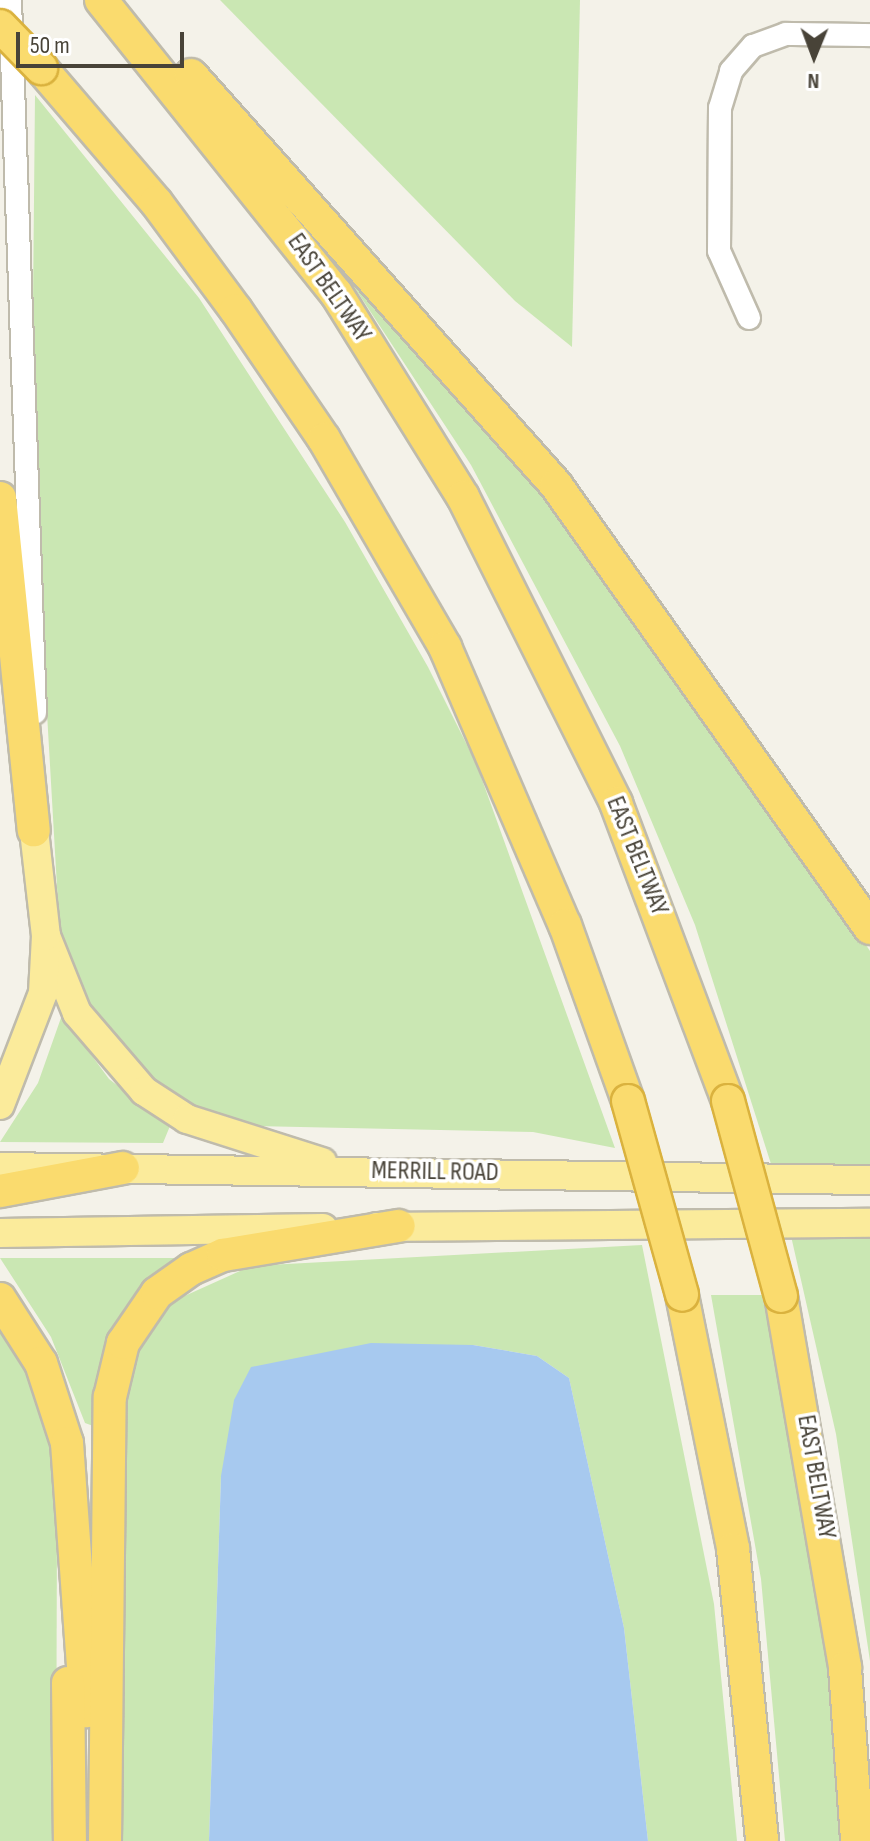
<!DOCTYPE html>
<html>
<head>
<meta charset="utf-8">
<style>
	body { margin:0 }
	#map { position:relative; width:870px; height:1841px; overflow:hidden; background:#f4f2e9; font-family:"Sofia Sans Condensed",sans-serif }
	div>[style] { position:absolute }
	.green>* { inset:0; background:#cae7b3 }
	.water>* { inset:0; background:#a7c9ef }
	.roads { filter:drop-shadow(2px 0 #bfbbac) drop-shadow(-2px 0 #bfbbac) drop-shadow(0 2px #bfbbac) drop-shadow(0 -2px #bfbbac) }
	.minor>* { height:22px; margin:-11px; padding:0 11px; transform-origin:11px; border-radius:11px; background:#fff }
	.major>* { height:28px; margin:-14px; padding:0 14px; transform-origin:14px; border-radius:14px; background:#fbeb9b }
	.highway>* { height:32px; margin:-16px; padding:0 16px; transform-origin:16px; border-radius:16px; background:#fadb6e }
	.bridges { filter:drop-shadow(2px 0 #dab23e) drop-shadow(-2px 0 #dab23e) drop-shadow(0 2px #dab23e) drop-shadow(0 -2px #dab23e) }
	.highway-bridge>* { height:32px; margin:-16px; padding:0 16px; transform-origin:16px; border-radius:16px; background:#fadb6e }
	span { translate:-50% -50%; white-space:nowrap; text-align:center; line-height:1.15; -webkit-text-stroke:7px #fff; paint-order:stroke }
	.street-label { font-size:26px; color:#484338 }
	.north { position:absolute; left:774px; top:16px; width:80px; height:80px; -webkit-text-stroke:6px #fff; paint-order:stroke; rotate:181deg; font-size:22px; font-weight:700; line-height:32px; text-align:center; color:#484338 }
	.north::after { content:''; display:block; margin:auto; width:28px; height:36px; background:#484338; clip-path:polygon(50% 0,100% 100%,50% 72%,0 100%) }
	.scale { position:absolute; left:16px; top:32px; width:168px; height:36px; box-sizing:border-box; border:4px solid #484338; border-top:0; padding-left:10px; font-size:24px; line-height:28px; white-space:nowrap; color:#484338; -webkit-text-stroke:6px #fff; paint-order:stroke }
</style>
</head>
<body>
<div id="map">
	<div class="green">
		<i style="clip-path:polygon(220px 0,580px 0,572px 347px,515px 301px)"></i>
		<i style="clip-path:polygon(35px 95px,199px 298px,345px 522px,428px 667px,476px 763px,615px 1148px,533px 1132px,252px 1126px,164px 1094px,114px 1047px,77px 989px,60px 939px,39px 574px,32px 409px)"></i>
		<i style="clip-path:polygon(328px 247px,498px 429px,748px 770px,870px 951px,870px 1167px,771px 1164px,695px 925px,620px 746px,471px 465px)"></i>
		<i style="clip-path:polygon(62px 1015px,109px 1079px,170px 1126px,163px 1143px,0 1142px,38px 1083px)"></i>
		<i style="clip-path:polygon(791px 1236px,870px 1237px,870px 1661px,836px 1434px)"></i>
		<i style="clip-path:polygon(642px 1245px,714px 1604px,737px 1841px,648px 1841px,624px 1628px,569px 1378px,537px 1356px,473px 1345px,221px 1476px,209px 1841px,115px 1841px,124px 1392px,138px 1343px,169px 1303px,251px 1266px)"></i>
		<i style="clip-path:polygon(0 1258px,176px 1258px,180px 1265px,96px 1427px,85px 1423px,51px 1337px)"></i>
		<i style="clip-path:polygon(711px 1295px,762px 1295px,828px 1633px,846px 1841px,785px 1841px,761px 1579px)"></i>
		<i style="clip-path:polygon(0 1317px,50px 1417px,57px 1518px,56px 1841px,0 1841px)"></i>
	</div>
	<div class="water">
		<i style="clip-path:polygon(371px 1343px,473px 1345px,537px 1356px,569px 1378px,624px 1628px,648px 1841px,209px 1841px,221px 1476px,234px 1400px,251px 1367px)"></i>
	</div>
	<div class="roads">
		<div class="minor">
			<i style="left:10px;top:0;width:713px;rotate:87.99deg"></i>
			<i style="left:749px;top:318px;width:73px;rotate:-114.1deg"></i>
			<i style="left:719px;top:251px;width:143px;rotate:-89.6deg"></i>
			<i style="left:720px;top:108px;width:39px;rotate:-73deg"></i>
			<i style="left:731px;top:71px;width:33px;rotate:-49deg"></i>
			<i style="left:753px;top:46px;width:35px;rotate:-20deg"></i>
			<i style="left:786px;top:34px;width:84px;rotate:0.7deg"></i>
		</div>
		<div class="major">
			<i style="left:46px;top:936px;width:83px;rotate:68.1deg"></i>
			<i style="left:77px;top:1013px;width:103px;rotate:49.3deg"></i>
			<i style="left:144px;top:1091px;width:51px;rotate:33.1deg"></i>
			<i style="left:187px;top:1119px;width:142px;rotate:17.7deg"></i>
			<i style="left:0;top:1105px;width:120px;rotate:-69deg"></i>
			<i style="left:43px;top:993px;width:57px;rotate:-87deg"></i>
			<i style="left:46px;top:936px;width:107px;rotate:-96.5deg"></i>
			<i style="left:0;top:1167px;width:870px;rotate:0.86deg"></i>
			<i style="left:377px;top:1227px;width:493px;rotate:-0.5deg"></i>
			<i style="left:0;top:1233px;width:323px;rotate:-0.9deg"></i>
		</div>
		<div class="highway">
			<i style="left:101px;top:0;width:376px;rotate:51.3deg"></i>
			<i style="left:336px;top:293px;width:240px;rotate:58.1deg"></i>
			<i style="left:463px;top:497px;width:342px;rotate:63.4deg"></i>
			<i style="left:616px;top:803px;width:318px;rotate:69.4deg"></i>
			<i style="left:41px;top:68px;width:177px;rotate:49.4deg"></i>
			<i style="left:156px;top:202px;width:134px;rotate:53.5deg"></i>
			<i style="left:236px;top:310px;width:156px;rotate:55.7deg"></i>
			<i style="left:324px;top:439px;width:241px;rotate:59.8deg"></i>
			<i style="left:445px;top:647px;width:303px;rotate:66.7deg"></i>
			<i style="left:565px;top:925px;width:187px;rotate:70.3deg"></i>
			<i style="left:191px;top:75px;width:549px;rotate:48.32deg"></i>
			<i style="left:556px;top:485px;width:543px;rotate:54.67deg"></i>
			<i style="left:0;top:498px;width:334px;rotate:84.2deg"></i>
			<i style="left:0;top:1191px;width:125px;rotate:-10.6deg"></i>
			<i style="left:682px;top:1295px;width:259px;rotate:78.6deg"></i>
			<i style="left:733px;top:1549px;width:293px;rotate:84.3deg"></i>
			<i style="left:781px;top:1296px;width:377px;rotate:80.2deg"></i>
			<i style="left:845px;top:1668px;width:173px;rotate:86deg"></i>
			<i style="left:0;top:1299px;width:76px;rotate:57.4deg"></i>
			<i style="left:41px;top:1363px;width:84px;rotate:72deg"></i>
			<i style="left:67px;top:1443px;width:269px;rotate:85.9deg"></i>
			<i style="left:68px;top:1683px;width:158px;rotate:89.3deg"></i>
			<i style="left:105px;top:1841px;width:444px;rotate:-89.4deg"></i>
			<i style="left:110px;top:1397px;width:56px;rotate:-76.5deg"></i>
			<i style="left:123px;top:1343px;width:60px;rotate:-55.8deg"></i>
			<i style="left:157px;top:1293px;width:42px;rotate:-35.2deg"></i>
			<i style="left:191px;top:1269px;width:35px;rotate:-24deg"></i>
			<i style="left:223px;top:1255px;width:178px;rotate:-9.4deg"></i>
		</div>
	</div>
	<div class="bridges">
		<div class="highway-bridge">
			<i style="left:0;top:26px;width:59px;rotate:45.7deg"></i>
			<i style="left:628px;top:1101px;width:201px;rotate:74.4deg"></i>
			<i style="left:728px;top:1101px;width:202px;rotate:74.8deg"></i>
		</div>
	</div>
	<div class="street-label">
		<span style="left:329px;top:288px;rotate:55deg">EAST BELTWAY</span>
		<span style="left:637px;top:856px;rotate:68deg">EAST BELTWAY</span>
		<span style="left:435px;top:1172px;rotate:1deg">MERRILL ROAD</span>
		<span style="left:816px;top:1477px;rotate:80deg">EAST BELTWAY</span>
	</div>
	<div class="north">N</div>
	<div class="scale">50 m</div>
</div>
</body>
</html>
